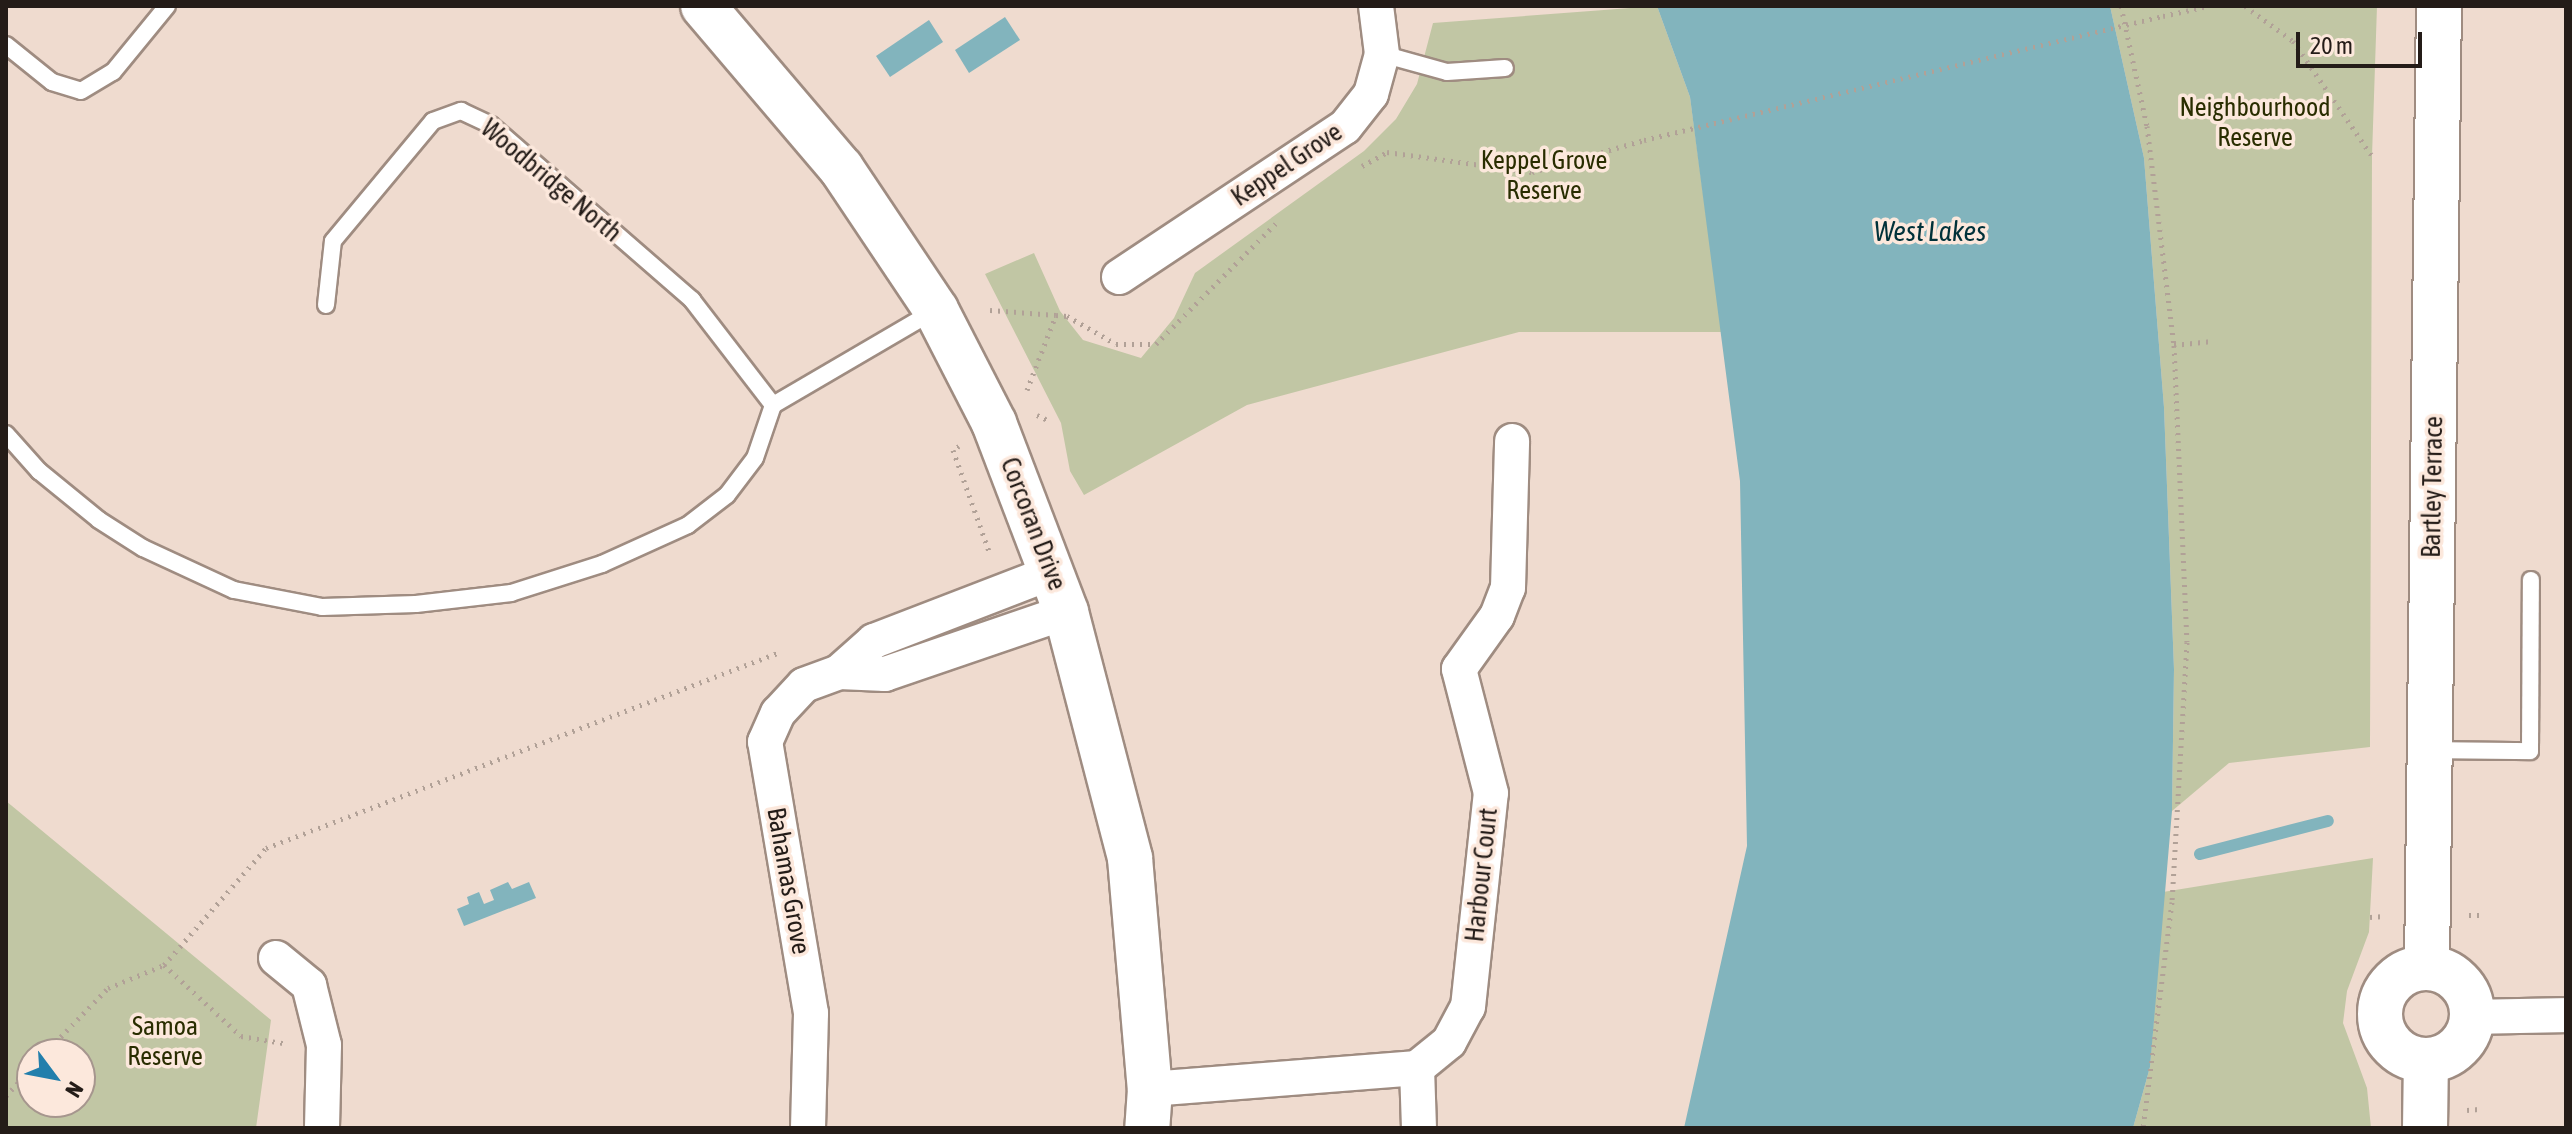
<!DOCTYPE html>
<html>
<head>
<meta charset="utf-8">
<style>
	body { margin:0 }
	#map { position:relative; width:2572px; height:1134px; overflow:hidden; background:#efdbcf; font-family:"Asap Condensed",sans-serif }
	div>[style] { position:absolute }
	.green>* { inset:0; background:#c1c6a4 }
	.water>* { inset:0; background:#82b4bd }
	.stream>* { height:12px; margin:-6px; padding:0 6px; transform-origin:6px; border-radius:6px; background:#82b4bd }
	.path>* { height:5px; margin-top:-2.5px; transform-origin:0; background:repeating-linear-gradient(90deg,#b1a197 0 2px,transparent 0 8px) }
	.roads { filter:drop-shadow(2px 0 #9f8c81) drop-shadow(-2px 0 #9f8c81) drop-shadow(0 2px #9f8c81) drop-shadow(0 -2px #9f8c81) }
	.lane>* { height:16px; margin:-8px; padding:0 8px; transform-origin:8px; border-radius:8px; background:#fff }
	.street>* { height:34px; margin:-17px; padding:0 17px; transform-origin:17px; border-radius:17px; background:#fff }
	.secondary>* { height:44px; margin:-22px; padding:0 22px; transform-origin:22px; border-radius:22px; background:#fff }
	.secondary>.ring { margin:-22px; padding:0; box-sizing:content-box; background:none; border:44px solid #fff; border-radius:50% }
	.path-bridge>* { height:5px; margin-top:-2.5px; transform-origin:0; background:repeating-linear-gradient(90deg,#b1a197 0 2px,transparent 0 8px) }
	span { translate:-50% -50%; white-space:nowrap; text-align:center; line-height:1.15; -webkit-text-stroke:7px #fce8dc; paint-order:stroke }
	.park-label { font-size:26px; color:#292d00 }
	.street-label { font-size:26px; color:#241c18 }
	.water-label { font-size:28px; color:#003139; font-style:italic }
	.frame { position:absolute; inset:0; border:8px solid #241c18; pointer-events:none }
	.north { position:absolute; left:16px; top:1038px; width:80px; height:80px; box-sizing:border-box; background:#fce8dc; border:2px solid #a6968e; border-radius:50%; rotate:122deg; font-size:22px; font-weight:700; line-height:32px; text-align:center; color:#241c18 }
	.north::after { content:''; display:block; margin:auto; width:28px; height:36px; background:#227fac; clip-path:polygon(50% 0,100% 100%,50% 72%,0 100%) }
	.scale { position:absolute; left:2296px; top:32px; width:126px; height:36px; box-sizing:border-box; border:4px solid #241c18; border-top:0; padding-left:10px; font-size:24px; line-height:28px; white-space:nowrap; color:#241c18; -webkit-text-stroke:6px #fce8dc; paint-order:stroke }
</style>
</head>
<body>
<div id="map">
	<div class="green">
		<i style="clip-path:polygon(1657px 6px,1690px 97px,1722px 332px,1519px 332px,1247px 405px,1084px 495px,1070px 471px,1061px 423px,985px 274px,1034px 253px,1060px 311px,1083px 340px,1141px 358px,1174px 318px,1195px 273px,1364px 151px,1396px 119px,1417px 84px,1433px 23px)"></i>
		<i style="clip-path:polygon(2110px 6px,2377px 6px,2372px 156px,2370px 747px,2229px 763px,2172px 811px,2174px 669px,2164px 407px,2144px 158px)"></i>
		<i style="clip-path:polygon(evenodd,6px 801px,271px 1020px,256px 1128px,6px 1128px,6px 801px,32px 1054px,80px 1054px,80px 1102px,32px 1102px,32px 1054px)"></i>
		<i style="clip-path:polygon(2373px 858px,2369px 932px,2347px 991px,2343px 1023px,2367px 1088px,2371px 1128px,2133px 1128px,2150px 1067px,2163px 892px)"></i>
	</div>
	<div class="water">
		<i style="clip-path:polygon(1657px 6px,2110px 6px,2144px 158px,2164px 407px,2174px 669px,2172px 811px,2150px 1067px,2133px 1128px,1684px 1128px,1747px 846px,1740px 481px,1690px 97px)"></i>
		<i style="clip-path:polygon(1005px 17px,1020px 40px,969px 73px,955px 50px)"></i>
		<i style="clip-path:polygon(929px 20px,943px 42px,890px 77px,876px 56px)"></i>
		<i style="clip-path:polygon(508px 882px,512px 889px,529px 882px,536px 898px,464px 926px,457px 909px,469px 904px,467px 897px,479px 892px,484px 904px,494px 900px,490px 890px)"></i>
	</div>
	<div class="stream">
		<i style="left:2200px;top:854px;width:132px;rotate:-14.5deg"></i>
	</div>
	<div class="path">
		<i style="left:2121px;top:6px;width:123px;rotate:77.8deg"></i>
		<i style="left:2147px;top:126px;width:221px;rotate:83deg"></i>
		<i style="left:2174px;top:345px;width:297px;rotate:87.5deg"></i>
		<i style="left:2187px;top:642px;width:260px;rotate:93.3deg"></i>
		<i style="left:2172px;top:902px;width:228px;rotate:97.3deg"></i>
		<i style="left:2245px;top:6px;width:59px;rotate:36.1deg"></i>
		<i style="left:2293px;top:41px;width:140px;rotate:55.5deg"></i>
		<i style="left:2163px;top:16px;width:46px;rotate:-12.5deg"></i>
		<i style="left:1362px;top:166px;width:29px;rotate:-29deg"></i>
		<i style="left:1387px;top:152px;width:146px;rotate:7.9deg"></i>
		<i style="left:1532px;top:172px;width:116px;rotate:-15.9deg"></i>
		<i style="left:990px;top:310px;width:66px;rotate:4.3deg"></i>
		<i style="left:2174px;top:345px;width:36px;rotate:-6deg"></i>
		<i style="left:1027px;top:390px;width:80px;rotate:-68.9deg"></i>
		<i style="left:1056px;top:315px;width:11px;rotate:5deg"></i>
		<i style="left:1067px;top:316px;width:56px;rotate:29.7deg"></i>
		<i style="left:1116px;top:344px;width:40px"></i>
		<i style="left:1156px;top:344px;width:172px;rotate:-45.2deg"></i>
		<i style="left:1037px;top:415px;width:14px;rotate:25deg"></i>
		<i style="left:959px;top:446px;width:7px;rotate:146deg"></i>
		<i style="left:953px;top:450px;width:110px;rotate:70.4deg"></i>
		<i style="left:2469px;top:915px;width:16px"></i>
		<i style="left:2370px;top:917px;width:15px;rotate:-4deg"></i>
		<i style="left:164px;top:965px;width:105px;rotate:42.7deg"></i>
		<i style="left:241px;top:1036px;width:43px;rotate:9.5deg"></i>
		<i style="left:44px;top:1054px;width:92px;rotate:-45.9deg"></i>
		<i style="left:108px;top:988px;width:61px;rotate:-22.3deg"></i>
		<i style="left:164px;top:965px;width:155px;rotate:-48.9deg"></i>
		<i style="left:266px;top:848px;width:550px;rotate:-20.87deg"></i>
		<i style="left:6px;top:1096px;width:39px;rotate:-48deg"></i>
		<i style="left:2467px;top:1110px;width:12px;rotate:-5deg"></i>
	</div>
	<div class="roads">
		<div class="lane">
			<i style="left:6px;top:45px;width:59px;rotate:38.8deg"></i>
			<i style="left:52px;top:82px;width:30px;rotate:17deg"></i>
			<i style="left:81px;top:91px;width:37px;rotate:-31deg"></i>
			<i style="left:113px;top:72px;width:85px;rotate:-50.7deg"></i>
			<i style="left:1382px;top:54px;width:67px;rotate:15.5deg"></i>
			<i style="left:1447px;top:72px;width:58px;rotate:-3.9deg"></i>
			<i style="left:326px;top:305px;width:64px;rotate:-83.8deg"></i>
			<i style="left:333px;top:241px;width:156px;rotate:-50.2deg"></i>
			<i style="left:433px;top:121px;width:30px;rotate:-20deg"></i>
			<i style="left:461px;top:111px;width:33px;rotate:25deg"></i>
			<i style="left:491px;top:125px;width:267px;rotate:41deg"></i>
			<i style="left:692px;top:300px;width:133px;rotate:52.4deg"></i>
			<i style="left:6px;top:434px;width:50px;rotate:48.3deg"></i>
			<i style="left:39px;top:471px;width:77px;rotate:39.2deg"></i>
			<i style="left:99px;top:520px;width:52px;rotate:32.5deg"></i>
			<i style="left:143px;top:548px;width:100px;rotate:24.8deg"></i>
			<i style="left:234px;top:590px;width:90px;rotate:10.9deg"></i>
			<i style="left:322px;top:607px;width:94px;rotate:-1.8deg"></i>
			<i style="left:416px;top:604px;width:96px;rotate:-6.6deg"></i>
			<i style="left:511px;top:593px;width:96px;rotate:-17.7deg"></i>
			<i style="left:602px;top:564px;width:94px;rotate:-24.4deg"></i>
			<i style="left:688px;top:525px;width:49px;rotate:-37.6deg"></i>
			<i style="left:727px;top:495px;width:46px;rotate:-52.9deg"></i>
			<i style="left:755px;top:458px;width:56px;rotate:-71.2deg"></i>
			<i style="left:773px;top:405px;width:186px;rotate:-30.3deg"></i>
			<i style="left:2430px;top:750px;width:100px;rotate:0.6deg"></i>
			<i style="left:2530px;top:751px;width:171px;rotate:-89.7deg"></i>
		</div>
		<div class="street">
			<i style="left:1119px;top:277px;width:271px;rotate:-33.6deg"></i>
			<i style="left:1345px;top:127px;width:42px;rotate:-51.8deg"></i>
			<i style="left:1371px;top:94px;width:41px;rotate:-74.6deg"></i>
			<i style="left:1382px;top:54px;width:48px;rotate:-97.1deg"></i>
			<i style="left:839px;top:672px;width:46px;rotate:2.5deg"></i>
			<i style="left:885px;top:674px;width:191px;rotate:-18.9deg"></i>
			<i style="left:276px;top:958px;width:43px;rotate:39.3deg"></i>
			<i style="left:309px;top:985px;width:62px;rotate:76deg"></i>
			<i style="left:324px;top:1045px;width:83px;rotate:91.4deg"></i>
			<i style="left:2473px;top:1017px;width:93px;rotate:-1.2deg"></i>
			<i style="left:1417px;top:1068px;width:60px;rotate:88.1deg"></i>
			<i style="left:1150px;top:1089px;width:268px;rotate:-4.5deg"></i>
			<i style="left:1417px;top:1068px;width:41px;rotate:-39.1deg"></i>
			<i style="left:1449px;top:1042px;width:40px;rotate:-62deg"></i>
			<i style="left:1468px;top:1007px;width:215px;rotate:-83.9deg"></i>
			<i style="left:1491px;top:793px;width:128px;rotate:-104.5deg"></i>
			<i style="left:1459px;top:669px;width:65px;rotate:-54.4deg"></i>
			<i style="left:1497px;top:616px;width:30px;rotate:-69deg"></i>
			<i style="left:1508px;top:588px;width:147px;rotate:-88.4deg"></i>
			<i style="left:808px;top:1128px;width:115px;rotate:-88.5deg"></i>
			<i style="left:811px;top:1013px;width:275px;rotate:-99.6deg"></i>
			<i style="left:765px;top:742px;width:32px;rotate:-66deg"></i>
			<i style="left:778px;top:713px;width:38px;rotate:-47deg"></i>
			<i style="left:804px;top:685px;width:37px;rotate:-20deg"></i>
			<i style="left:839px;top:672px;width:47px;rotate:-41.5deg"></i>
			<i style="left:874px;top:641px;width:192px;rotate:-21.1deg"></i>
		</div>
		<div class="secondary">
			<i style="left:703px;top:6px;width:213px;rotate:49.6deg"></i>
			<i style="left:841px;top:168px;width:171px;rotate:56.2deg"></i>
			<i style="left:936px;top:310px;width:127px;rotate:62.8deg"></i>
			<i style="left:994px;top:423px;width:202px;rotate:69.1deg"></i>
			<i style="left:1066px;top:612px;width:254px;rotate:75.4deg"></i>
			<i style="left:1130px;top:858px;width:232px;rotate:85.1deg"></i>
			<i style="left:1150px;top:1089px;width:39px;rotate:94deg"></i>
			<i style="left:2427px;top:968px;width:962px;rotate:-89.29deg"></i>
			<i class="ring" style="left:2380px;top:968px;width:48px;height:48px"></i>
			<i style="left:2425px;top:1128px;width:68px;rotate:-89.2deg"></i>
		</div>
	</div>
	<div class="path-bridge">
		<i style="left:1644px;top:140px;width:534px;rotate:-13.44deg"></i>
	</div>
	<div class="park-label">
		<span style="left:2255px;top:123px">Neighbourhood<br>Reserve</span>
		<span style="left:1544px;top:176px">Keppel Grove<br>Reserve</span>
		<span style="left:165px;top:1042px">Samoa<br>Reserve</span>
	</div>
	<div class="street-label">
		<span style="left:1287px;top:165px;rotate:-34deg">Keppel Grove</span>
		<span style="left:551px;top:181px;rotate:40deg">Woodbridge North</span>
		<span style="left:2433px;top:487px;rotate:-89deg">Bartley Terrace</span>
		<span style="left:1033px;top:524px;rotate:69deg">Corcoran Drive</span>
		<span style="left:1482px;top:875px;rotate:-84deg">Harbour Court</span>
		<span style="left:788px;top:881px;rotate:80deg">Bahamas Grove</span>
	</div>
	<div class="water-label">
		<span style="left:1930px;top:231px">West Lakes</span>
	</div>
	<div class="frame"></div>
	<div class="north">N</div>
	<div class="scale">20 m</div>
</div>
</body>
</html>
